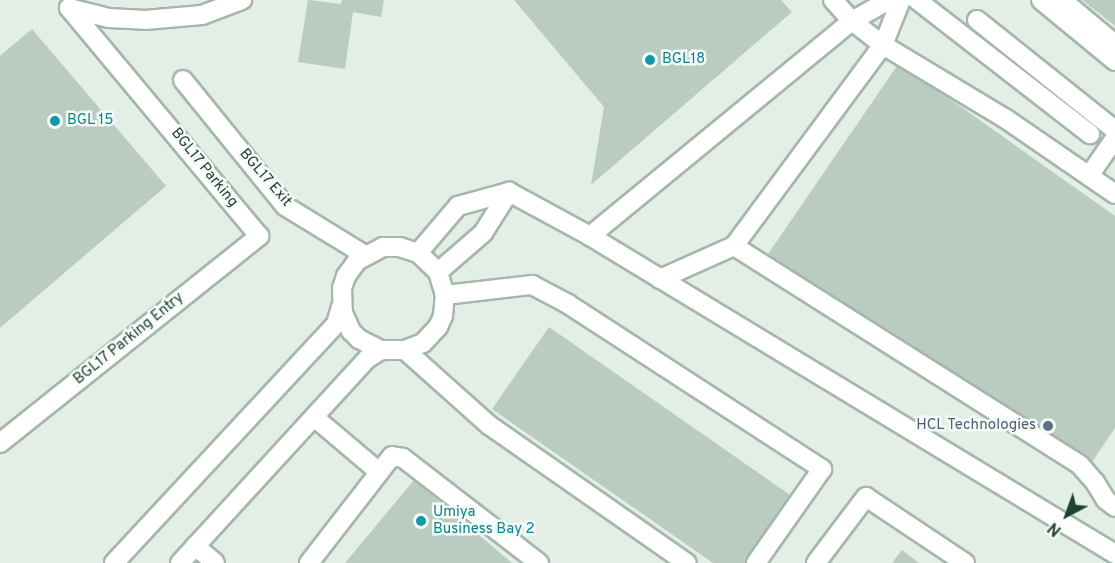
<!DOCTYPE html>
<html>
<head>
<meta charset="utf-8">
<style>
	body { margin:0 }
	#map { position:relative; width:1115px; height:563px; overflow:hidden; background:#e3eee7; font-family:Overpass,sans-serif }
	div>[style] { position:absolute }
	.building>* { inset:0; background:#baccc2 }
	.roads { filter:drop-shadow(2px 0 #a5b7ad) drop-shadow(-2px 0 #a5b7ad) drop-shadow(0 2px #a5b7ad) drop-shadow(0 -2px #a5b7ad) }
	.minor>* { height:18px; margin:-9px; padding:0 9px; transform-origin:9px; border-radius:9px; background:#fff }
	.dots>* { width:16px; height:16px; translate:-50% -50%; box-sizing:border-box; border:3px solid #f4faf6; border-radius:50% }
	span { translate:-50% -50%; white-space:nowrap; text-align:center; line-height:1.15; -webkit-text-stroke:5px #f4faf6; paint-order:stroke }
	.culture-label { font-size:15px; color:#0d838f }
	.left { translate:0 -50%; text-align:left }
	.street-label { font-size:15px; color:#214133 }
	.service-label { font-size:15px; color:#4e5e75 }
	.right { translate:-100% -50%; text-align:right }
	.north { position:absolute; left:1037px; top:485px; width:60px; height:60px; -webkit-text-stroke:4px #f4faf6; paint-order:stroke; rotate:221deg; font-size:16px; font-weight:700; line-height:24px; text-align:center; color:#214133 }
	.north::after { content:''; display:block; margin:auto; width:21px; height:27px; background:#214133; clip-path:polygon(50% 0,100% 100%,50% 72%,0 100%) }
</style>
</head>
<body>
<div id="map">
	<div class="building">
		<i style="clip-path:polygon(308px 0,341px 4px,342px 0,384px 0,381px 17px,353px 12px,345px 69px,298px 62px)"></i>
		<i style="clip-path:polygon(514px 0,781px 0,792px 12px,591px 185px,604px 107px)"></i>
		<i style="clip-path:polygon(1082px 0,1115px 0,1115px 26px)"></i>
		<i style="clip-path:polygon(32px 29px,166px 186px,0 328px,0 56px)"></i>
		<i style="clip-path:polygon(899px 63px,1115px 216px,1115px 428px,1092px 462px,768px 254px)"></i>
		<i style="clip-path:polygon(549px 327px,793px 497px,747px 563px,713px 563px,492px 409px)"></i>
		<i style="clip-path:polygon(414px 480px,512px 563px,345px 563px)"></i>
		<i style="clip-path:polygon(902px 550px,919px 563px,892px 563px)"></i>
	</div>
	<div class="roads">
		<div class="minor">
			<i style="left:833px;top:0;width:28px;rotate:48deg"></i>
			<i style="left:852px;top:21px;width:39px;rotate:38deg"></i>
			<i style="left:883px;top:45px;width:144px;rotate:31deg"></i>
			<i style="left:1006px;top:119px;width:132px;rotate:34.5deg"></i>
			<i style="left:917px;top:0;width:219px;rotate:37.8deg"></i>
			<i style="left:1041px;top:0;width:96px;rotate:39.5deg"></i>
			<i style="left:1062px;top:0;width:69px;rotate:39.7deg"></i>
			<i style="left:977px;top:20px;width:176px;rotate:38.6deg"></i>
			<i style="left:183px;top:80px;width:162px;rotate:51deg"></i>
			<i style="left:285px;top:206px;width:94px;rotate:31.5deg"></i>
			<i style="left:1089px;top:176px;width:46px;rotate:-55.6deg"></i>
			<i style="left:590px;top:236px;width:339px;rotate:-39.4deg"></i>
			<i style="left:852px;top:21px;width:43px;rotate:-29.6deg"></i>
			<i style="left:734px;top:246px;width:409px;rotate:32.3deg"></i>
			<i style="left:1080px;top:465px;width:23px;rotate:49deg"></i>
			<i style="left:1095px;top:482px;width:21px;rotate:59deg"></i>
			<i style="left:1106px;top:500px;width:11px;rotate:38deg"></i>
			<i style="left:418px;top:253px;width:62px;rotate:-49.6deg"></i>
			<i style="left:458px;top:206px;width:53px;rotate:-15.4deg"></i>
			<i style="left:509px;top:192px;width:92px;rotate:28.5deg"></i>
			<i style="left:590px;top:236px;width:614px;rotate:31.2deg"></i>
			<i style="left:438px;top:272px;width:60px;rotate:-40.9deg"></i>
			<i style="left:483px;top:233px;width:49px;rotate:-57.6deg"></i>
			<i style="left:660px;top:279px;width:81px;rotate:-24deg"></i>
			<i style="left:734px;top:246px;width:250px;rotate:-53.5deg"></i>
			<i style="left:883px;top:45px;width:48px;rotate:-68.2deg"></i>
			<i style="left:445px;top:295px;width:88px;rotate:-6.6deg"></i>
			<i style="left:532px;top:285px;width:41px;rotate:27.8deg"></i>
			<i style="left:568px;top:304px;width:303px;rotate:33deg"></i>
			<i style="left:822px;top:469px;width:115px;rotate:125.1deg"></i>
			<i style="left:405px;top:350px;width:19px;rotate:-21deg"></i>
			<i style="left:423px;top:343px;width:22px;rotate:-47deg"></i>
			<i style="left:438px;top:327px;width:12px;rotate:-66deg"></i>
			<i style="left:443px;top:316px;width:21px;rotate:-85deg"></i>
			<i style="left:445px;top:295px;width:24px;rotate:-107deg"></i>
			<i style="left:438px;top:272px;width:28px;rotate:-136deg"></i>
			<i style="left:418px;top:253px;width:19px;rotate:-162deg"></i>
			<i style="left:400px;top:247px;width:17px;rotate:180deg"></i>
			<i style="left:383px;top:247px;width:30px;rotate:152deg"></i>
			<i style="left:357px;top:261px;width:19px;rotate:126deg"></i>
			<i style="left:346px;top:276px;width:13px;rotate:108deg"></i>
			<i style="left:342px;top:288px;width:25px;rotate:88deg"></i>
			<i style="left:343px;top:313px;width:20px;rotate:66deg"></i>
			<i style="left:351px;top:331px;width:11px;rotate:45deg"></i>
			<i style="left:359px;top:339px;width:25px;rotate:27deg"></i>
			<i style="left:381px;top:350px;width:24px"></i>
			<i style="left:405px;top:350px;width:113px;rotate:41.8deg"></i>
			<i style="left:489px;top:425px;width:241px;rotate:34.9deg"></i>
			<i style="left:314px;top:417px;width:85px;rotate:40.2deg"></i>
			<i style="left:0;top:443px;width:332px;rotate:-38.6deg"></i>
			<i style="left:259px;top:236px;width:297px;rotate:-129.8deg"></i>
			<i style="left:69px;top:8px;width:41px;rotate:14deg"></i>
			<i style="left:109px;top:18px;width:36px;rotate:3deg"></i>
			<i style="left:145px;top:20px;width:57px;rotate:-5deg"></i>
			<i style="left:202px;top:15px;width:43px;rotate:-20.6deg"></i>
			<i style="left:195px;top:546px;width:26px;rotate:40deg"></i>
			<i style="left:114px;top:563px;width:326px;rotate:-47.1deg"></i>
			<i style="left:336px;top:324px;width:18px;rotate:-74deg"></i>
			<i style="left:180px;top:563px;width:278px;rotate:-47.5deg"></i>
			<i style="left:368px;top:358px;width:15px;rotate:-32deg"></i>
			<i style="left:309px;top:563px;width:135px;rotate:-52.2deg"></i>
			<i style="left:392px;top:456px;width:11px;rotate:10deg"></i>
			<i style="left:403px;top:458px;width:172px;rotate:37.7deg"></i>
			<i style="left:816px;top:563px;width:83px;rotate:-52.9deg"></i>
			<i style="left:866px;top:497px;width:119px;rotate:33.7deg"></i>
		</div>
	</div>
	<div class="dots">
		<i style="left:650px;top:60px;background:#0f9aa8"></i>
		<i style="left:55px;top:121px;background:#0f9aa8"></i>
		<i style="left:1048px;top:426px;background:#5c6f8a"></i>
		<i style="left:421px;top:521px;background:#0f9aa8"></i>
	</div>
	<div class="culture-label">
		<span class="left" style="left:662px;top:60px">BGL18</span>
		<span class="left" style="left:67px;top:121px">BGL 15</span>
		<span class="left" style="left:433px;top:521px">Umiya<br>Business Bay 2</span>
	</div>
	<div class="street-label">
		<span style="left:204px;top:168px;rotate:51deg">BGL17 Parking</span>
		<span style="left:265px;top:178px;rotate:49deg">BGL17 Exit</span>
		<span style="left:129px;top:339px;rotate:-39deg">BGL17 Parking Entry</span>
	</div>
	<div class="service-label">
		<span class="right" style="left:1036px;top:426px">HCL Technologies</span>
	</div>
	<div class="north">N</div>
</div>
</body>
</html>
